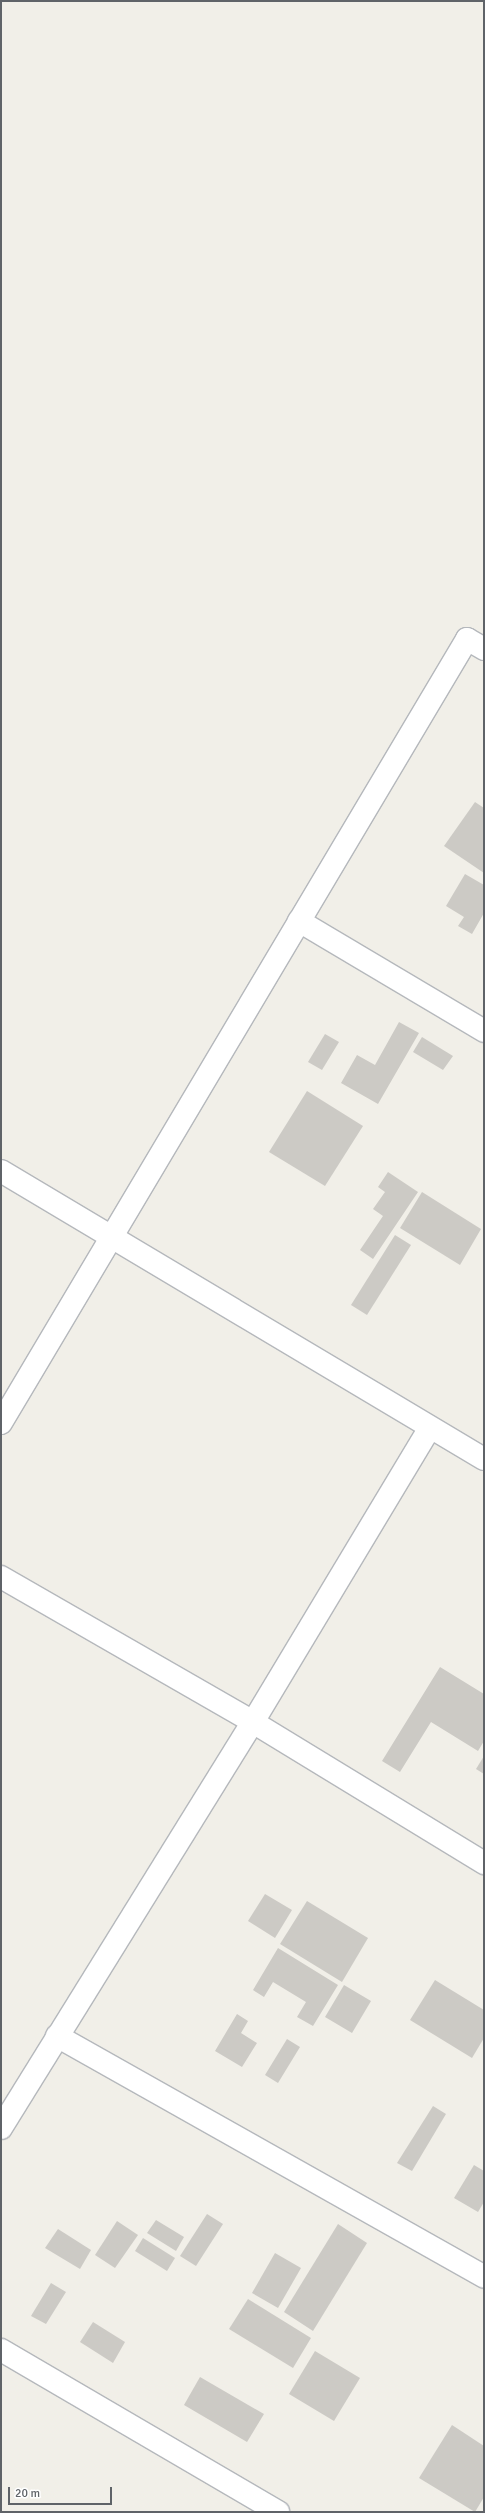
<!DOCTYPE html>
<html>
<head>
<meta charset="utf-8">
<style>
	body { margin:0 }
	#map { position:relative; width:485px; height:2513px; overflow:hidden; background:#f1efe8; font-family:Signika,sans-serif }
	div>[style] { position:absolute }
	.building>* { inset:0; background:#cccac5 }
	.roads { filter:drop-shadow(1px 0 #b5b8bc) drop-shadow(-1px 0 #b5b8bc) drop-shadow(0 1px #b5b8bc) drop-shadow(0 -1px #b5b8bc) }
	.minor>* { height:22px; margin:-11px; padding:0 11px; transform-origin:11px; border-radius:11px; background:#fff }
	span { translate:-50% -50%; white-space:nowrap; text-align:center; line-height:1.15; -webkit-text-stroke:3px #fff; paint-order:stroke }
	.frame { position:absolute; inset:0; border:2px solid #5f6368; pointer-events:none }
	.scale { position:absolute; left:8px; top:2487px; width:104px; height:18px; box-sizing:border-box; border:2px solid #5f6368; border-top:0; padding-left:5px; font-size:12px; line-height:14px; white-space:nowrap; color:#5f6368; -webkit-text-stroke:3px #fff; paint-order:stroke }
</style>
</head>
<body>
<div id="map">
	<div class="building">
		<i style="clip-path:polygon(475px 802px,484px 808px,484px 873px,444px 846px)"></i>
		<i style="clip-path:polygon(465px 874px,484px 885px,484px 913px,472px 934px,458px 926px,464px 917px,446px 906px)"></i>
		<i style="clip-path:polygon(399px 1022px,419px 1033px,378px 1104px,341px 1083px,357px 1055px,375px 1065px)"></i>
		<i style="clip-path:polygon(325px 1034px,339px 1042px,322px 1070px,308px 1062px)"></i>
		<i style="clip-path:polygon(422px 1037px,453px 1056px,443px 1070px,413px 1052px)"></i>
		<i style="clip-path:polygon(307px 1091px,363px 1126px,325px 1186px,269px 1152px)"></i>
		<i style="clip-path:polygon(388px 1172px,418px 1192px,373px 1259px,360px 1250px,383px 1216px,373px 1209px,385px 1192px,378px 1187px)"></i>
		<i style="clip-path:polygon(422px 1192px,481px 1229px,460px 1265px,400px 1228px)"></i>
		<i style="clip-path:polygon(395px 1235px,411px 1245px,367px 1315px,351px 1305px)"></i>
		<i style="clip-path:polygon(440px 1667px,484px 1694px,484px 1741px,478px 1751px,431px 1722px,400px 1772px,382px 1761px)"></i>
		<i style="clip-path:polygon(484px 1756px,484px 1774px,476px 1769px)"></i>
		<i style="clip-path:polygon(265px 1894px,292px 1910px,275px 1938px,248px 1921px)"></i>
		<i style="clip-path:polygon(307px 1901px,368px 1938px,342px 1982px,280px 1944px)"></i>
		<i style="clip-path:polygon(278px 1948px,338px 1985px,313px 2026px,297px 2017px,306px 2002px,273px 1982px,264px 1997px,253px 1990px)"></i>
		<i style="clip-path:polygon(435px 1980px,484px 2010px,484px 2038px,472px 2058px,410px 2020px)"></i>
		<i style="clip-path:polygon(344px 1985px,371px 2001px,352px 2033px,325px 2017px)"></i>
		<i style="clip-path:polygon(237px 2014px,248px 2021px,241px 2033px,257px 2043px,242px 2067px,215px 2051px)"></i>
		<i style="clip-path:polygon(287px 2039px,300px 2047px,278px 2083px,265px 2075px)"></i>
		<i style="clip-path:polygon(433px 2106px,446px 2114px,412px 2171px,397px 2163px)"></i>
		<i style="clip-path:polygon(474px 2165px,484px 2171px,484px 2202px,478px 2212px,454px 2198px)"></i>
		<i style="clip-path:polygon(207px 2214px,223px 2224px,196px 2266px,180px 2256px)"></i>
		<i style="clip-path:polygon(156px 2220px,184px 2237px,176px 2251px,147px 2233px)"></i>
		<i style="clip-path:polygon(117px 2221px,138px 2235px,115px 2268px,95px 2255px)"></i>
		<i style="clip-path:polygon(338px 2224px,367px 2243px,313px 2331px,284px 2312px)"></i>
		<i style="clip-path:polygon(58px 2229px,91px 2250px,80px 2269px,45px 2248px)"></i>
		<i style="clip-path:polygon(143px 2238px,175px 2258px,167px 2271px,135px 2251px)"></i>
		<i style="clip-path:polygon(275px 2253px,301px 2268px,278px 2308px,252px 2293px)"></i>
		<i style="clip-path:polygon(51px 2283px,66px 2292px,46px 2324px,31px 2316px)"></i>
		<i style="clip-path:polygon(248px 2299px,311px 2338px,293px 2368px,229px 2329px)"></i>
		<i style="clip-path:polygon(93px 2322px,125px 2342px,113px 2363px,80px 2342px)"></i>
		<i style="clip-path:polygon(315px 2351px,360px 2378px,334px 2421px,289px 2394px)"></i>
		<i style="clip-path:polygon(200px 2377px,264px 2414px,247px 2442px,184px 2405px)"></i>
		<i style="clip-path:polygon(452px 2425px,484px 2446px,484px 2497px,475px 2512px,419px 2478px)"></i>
	</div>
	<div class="roads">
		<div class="minor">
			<i style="left:299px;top:921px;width:215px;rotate:30.7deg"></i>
			<i style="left:1px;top:1171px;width:562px;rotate:30.81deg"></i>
			<i style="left:1px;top:1423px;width:912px;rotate:-59.27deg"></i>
			<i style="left:467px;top:639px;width:20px;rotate:30deg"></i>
			<i style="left:1px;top:1577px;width:291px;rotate:29.9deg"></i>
			<i style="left:253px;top:1722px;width:271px;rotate:31.4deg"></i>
			<i style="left:57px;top:2036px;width:490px;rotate:29.4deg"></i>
			<i style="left:1px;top:2128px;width:478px;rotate:-58.2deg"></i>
			<i style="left:253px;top:1722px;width:343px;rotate:-59deg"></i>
			<i style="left:1px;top:2350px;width:321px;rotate:30.3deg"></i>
		</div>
	</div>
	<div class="frame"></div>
	<div class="scale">20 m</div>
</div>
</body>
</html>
